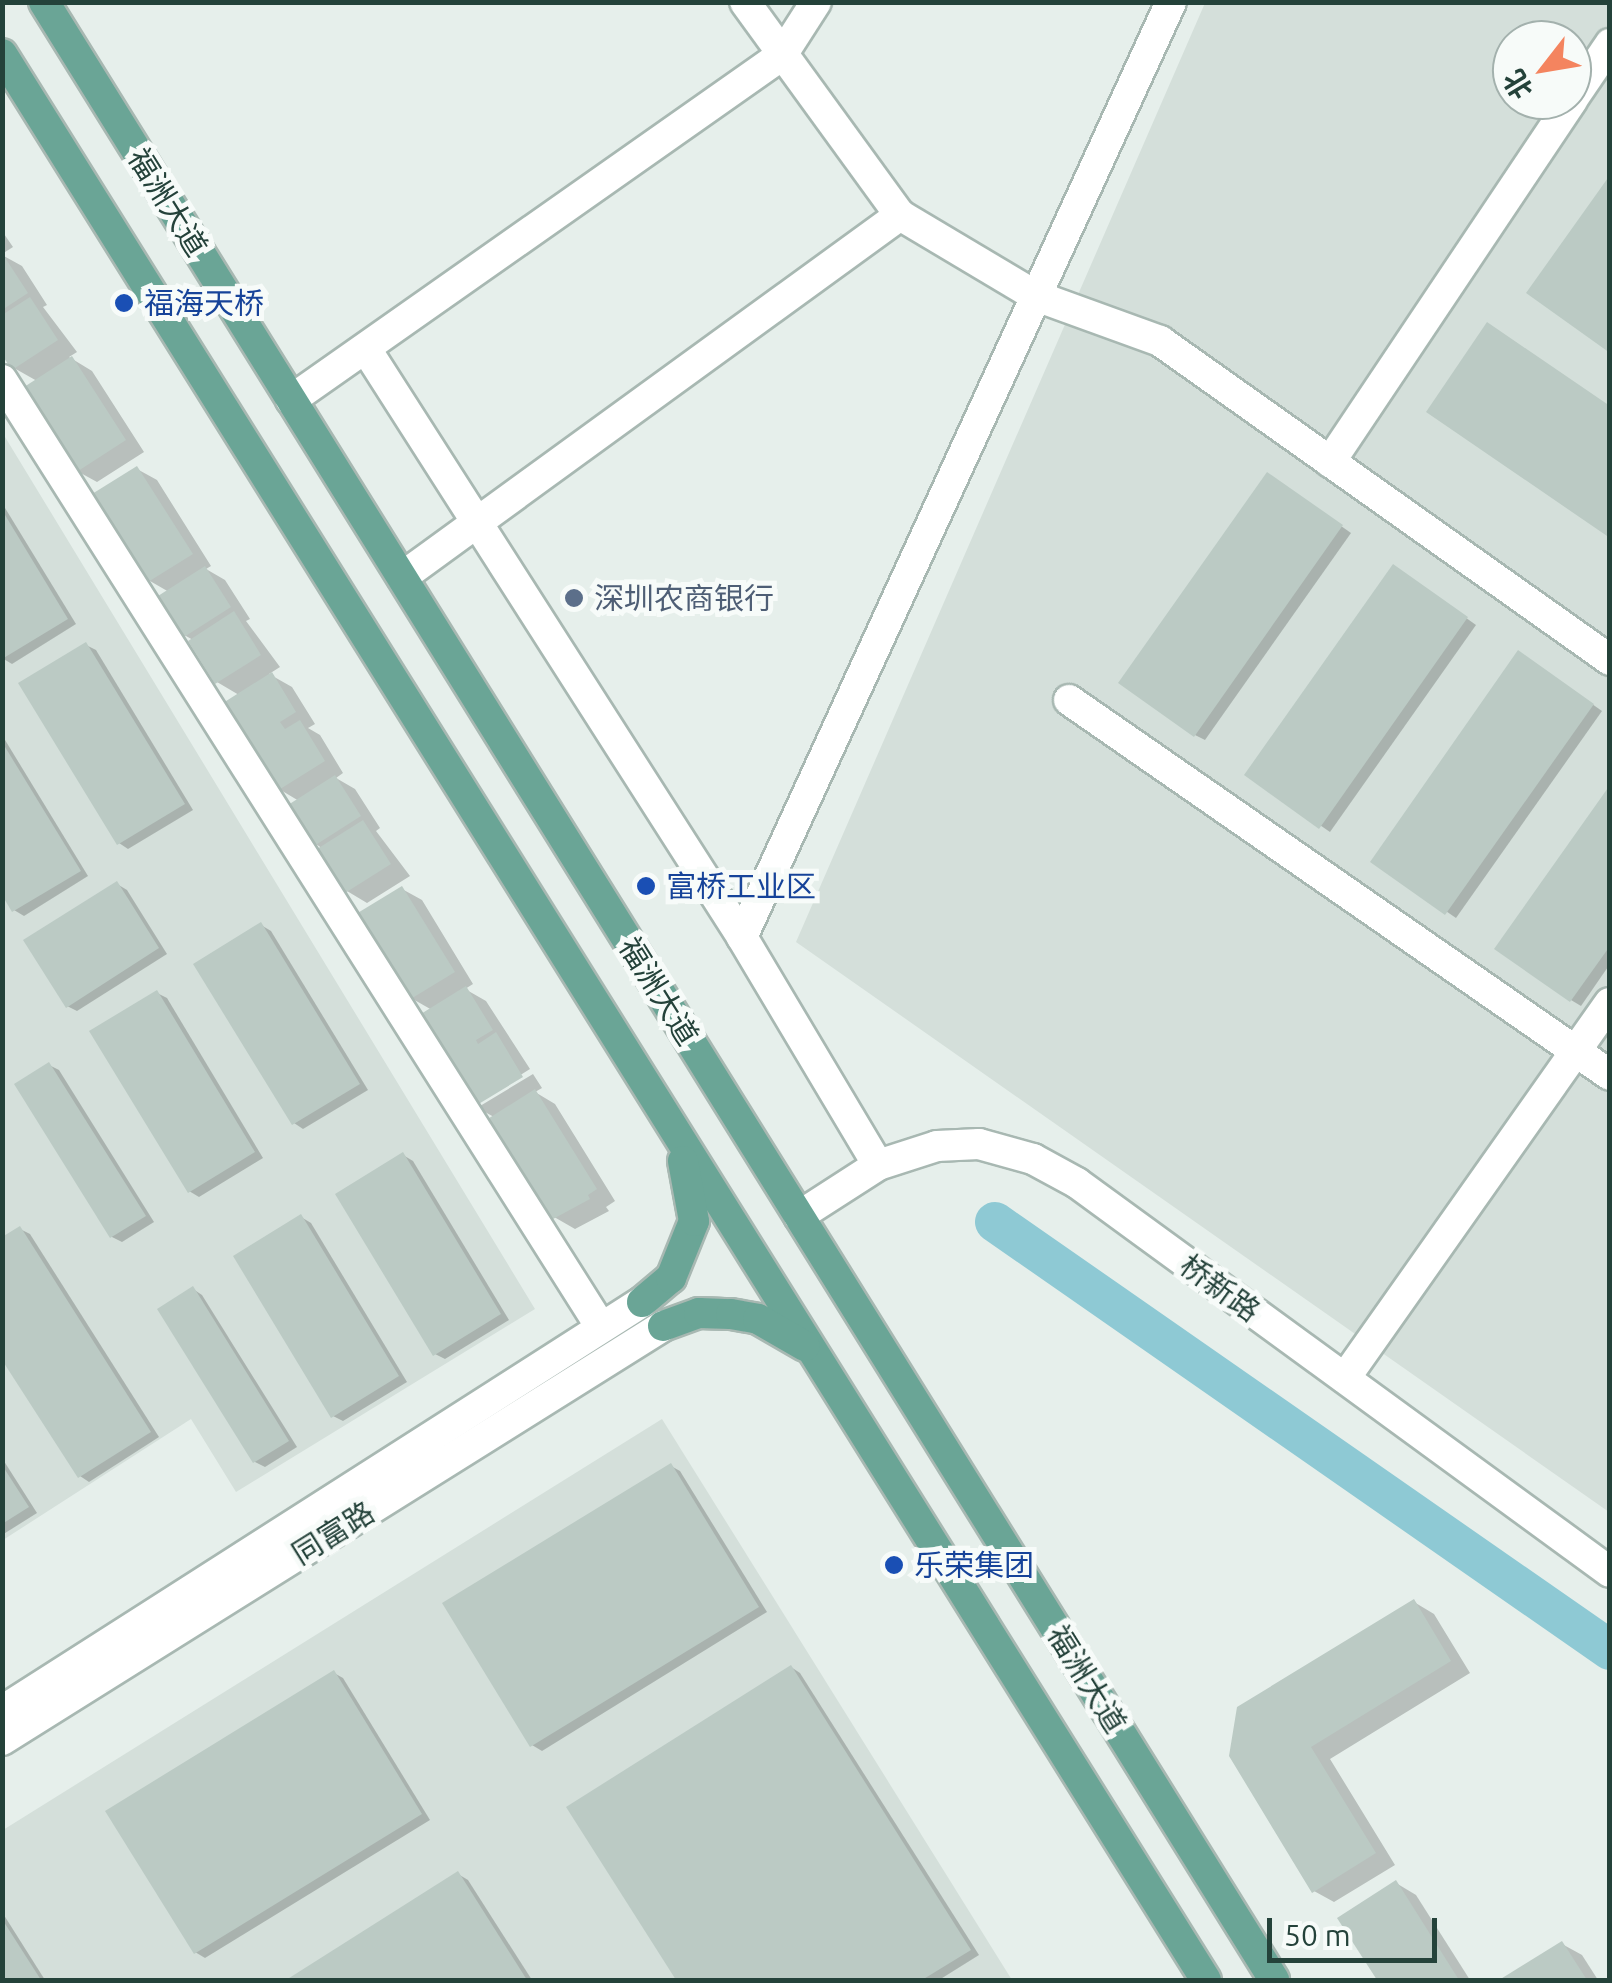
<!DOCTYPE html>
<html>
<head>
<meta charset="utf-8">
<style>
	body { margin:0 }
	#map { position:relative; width:1612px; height:1983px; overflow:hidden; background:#e6efeb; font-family:Ubuntu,"Noto Sans SC",sans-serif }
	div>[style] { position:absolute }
	.built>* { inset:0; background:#d4dfda }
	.shadow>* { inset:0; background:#0003 }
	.river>* { height:40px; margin:-20px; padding:0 20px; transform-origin:20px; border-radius:20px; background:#8ec9d4 }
	.building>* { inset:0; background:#bbcac4 }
	.roads { filter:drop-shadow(2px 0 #a8b8b2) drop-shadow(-2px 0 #a8b8b2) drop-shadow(0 2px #a8b8b2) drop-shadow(0 -2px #a8b8b2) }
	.minor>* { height:30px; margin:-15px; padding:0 15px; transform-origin:15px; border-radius:15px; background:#fff }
	.major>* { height:30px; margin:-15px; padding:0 15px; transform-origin:15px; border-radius:15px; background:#6aa596 }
	.dots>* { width:28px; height:28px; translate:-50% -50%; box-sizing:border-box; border:5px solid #f7fbf9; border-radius:50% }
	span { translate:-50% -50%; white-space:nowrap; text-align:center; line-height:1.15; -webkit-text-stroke:10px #f7fbf9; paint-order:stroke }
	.street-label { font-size:30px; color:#24423a }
	.transit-label { font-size:30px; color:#164399 }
	.left { translate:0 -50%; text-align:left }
	.service-label { font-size:30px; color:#4e5e75 }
	.frame { position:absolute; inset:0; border:5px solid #24423a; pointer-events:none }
	.north { position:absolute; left:1492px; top:20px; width:100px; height:100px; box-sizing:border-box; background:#f7fbf9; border:2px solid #a3b1ad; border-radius:50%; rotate:239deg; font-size:28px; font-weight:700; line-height:40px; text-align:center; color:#24423a }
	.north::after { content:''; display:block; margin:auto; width:35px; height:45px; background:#f4845f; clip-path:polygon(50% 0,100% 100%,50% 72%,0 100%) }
	.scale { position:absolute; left:1267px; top:1918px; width:170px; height:45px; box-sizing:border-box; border:5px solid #24423a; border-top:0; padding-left:12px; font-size:30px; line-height:35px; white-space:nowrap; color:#24423a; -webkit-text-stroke:8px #f7fbf9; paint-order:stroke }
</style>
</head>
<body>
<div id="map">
	<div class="built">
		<i style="clip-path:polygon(evenodd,1205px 3px,1609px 3px,1609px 1512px,796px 942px,1205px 3px,1512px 40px,1572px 40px,1572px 100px,1512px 100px,1512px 40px)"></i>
		<i style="clip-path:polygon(2px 432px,535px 1309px,236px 1492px,191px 1419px,3px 1540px)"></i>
		<i style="clip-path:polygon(662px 1419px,1012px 1980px,3px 1980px,3px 1830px)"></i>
	</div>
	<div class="shadow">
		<i style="clip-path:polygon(2px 231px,13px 247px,2px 254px)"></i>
		<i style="clip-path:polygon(2px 255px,22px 266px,47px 305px,43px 307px,77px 352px,69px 357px,92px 371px,144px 452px,97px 482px,77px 471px,37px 381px,14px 368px,2px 350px)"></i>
		<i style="clip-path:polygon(137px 469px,157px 480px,211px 566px,206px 569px,225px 580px,250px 619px,246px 621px,280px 667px,269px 674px,292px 687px,315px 724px,308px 728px,320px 735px,343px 773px,336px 778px,355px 789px,380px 828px,376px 831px,410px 876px,367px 903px,347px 891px,323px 849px,316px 844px,299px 801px,279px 789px,239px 695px,217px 682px,193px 640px,186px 636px,169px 592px,150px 581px)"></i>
		<i style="clip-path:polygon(1277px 481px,1351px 533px,1205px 740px,1195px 735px)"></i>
		<i style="clip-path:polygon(2px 503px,76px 624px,12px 664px,2px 658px)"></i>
		<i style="clip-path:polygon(1403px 573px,1476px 625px,1330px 832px,1247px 775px)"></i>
		<i style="clip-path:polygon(86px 645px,96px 650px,193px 810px,128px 849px,119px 843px)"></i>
		<i style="clip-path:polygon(1528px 659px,1602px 711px,1456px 918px,1373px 861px)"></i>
		<i style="clip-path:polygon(2px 735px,88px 876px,24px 916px,14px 910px,2px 891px)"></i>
		<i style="clip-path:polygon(1610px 789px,1610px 964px,1581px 1006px,1571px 1000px)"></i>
		<i style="clip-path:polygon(117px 884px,127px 890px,167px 954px,77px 1011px,67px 1006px)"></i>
		<i style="clip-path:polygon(402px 889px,422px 900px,473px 984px,465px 989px,486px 1001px,530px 1069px,480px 1100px,480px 1106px,533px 1074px,542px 1088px,535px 1092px,555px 1104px,615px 1201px,606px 1207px,609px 1211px,575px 1229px,542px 1210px,504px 1141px,493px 1135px,494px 1117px,474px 1106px,432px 1010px,411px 998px)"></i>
		<i style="clip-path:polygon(261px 925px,271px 931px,368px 1090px,303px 1129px,294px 1123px)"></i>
		<i style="clip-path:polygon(157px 993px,167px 998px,263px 1158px,199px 1197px,189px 1191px)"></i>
		<i style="clip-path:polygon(49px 1065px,59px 1070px,154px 1222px,122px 1242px,112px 1237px)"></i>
		<i style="clip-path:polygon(403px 1155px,413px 1161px,509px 1320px,445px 1359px,435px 1354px)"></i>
		<i style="clip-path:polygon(301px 1217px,311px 1223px,407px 1382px,343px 1421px,333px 1416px)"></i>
		<i style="clip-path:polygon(20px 1229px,30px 1234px,159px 1437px,89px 1482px,80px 1476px)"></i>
		<i style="clip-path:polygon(193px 1289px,202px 1295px,297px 1447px,265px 1467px,255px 1462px)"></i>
		<i style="clip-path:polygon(2px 1458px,37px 1513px,2px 1535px)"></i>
		<i style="clip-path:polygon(671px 1466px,680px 1471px,767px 1612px,542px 1751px,532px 1745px)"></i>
		<i style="clip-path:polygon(1414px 1602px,1434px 1614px,1470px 1673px,1330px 1759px,1395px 1865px,1334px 1902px,1314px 1891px,1231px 1755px)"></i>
		<i style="clip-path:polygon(791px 1667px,800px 1673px,979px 1955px,939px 1980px,679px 1980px,570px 1808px)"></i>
		<i style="clip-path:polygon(334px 1673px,343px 1678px,430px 1820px,205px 1958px,195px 1952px)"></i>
		<i style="clip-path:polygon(458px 1874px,468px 1880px,532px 1980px,290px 1980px)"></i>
		<i style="clip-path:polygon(1396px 1883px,1416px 1895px,1470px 1980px,1380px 1980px,1341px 1919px)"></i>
		<i style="clip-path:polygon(2px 1912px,45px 1980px,2px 1980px)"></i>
		<i style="clip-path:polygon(1562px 1944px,1582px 1955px,1598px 1980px,1504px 1980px)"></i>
	</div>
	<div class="river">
		<i style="left:995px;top:1222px;width:749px;rotate:34.84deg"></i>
	</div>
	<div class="building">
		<i style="clip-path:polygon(1610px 175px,1610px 353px,1526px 293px)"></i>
		<i style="clip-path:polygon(2px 253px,28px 293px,2px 310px)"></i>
		<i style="clip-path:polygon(30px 297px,58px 340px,12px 370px,2px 355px,2px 315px)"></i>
		<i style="clip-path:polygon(1487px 322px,1610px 406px,1610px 538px,1426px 412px)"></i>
		<i style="clip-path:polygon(72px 356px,126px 440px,75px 473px,21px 389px)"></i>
		<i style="clip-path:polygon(137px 466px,193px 554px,148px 582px,92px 494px)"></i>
		<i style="clip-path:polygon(1267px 472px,1343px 525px,1194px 737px,1118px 683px)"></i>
		<i style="clip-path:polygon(2px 510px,68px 619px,2px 659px)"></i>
		<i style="clip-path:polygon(1393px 564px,1468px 617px,1319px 829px,1244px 775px)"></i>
		<i style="clip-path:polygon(205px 566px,231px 607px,184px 637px,158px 596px)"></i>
		<i style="clip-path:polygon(234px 611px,261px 655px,215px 684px,188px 641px)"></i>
		<i style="clip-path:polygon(86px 642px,185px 804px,117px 845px,18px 683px)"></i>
		<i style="clip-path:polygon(1518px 650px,1594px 704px,1445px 915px,1370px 862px)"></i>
		<i style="clip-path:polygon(272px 672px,296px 712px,280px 722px,285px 729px,300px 720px,325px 761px,277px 791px,223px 703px)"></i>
		<i style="clip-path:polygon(2px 742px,81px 871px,12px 912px,2px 895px)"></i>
		<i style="clip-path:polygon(335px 775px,361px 816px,314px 846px,288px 805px)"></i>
		<i style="clip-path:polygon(1610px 785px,1610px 946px,1570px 1002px,1494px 949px)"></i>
		<i style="clip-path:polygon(363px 820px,391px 864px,345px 893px,317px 849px)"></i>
		<i style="clip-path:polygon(117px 881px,159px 948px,66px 1008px,23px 940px)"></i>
		<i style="clip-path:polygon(402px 886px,455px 972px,409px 1000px,356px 914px)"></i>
		<i style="clip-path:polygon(261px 922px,360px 1084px,292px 1125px,193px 964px)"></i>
		<i style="clip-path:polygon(466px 986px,493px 1030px,476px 1040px,478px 1044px,496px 1032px,523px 1077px,472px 1108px,416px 1017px)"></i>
		<i style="clip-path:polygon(157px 990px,255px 1152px,188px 1193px,89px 1031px)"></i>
		<i style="clip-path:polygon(49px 1062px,146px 1216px,110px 1238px,14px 1084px)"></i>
		<i style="clip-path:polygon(535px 1089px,597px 1189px,588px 1195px,590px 1199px,553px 1219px,546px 1208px,540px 1212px,498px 1142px,502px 1140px,498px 1133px,492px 1137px,483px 1122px)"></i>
		<i style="clip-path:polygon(403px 1152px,501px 1314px,433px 1356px,335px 1194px)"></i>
		<i style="clip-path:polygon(301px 1214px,399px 1376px,331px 1418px,233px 1256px)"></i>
		<i style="clip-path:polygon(20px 1226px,151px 1432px,78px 1478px,2px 1360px,2px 1237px)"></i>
		<i style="clip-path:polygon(193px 1286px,289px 1441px,253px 1463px,157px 1309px)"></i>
		<i style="clip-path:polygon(671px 1463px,759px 1607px,530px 1747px,442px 1603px)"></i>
		<i style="clip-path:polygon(2px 1465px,29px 1507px,2px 1524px)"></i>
		<i style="clip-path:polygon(1414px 1599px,1451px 1661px,1311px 1747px,1376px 1853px,1312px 1893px,1229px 1756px,1237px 1707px)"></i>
		<i style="clip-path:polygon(791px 1665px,971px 1950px,922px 1980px,676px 1980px,566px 1807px)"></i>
		<i style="clip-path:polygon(334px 1670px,422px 1814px,194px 1954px,105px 1811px)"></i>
		<i style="clip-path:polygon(458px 1871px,527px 1980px,286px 1980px)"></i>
		<i style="clip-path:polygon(1396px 1880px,1459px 1980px,1377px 1980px,1337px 1918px)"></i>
		<i style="clip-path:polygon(2px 1919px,41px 1980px,2px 1980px)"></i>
		<i style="clip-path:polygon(1562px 1941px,1587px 1980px,1499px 1980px)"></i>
	</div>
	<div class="roads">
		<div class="minor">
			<i style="left:745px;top:2px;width:263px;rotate:54deg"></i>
			<i style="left:900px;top:215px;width:158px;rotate:30.8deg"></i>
			<i style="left:1036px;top:296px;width:132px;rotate:19.9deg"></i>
			<i style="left:1160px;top:341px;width:552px;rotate:35.33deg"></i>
			<i style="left:1572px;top:100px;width:68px;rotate:-55.8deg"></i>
			<i style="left:366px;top:349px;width:698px;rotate:57.4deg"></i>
			<i style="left:742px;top:937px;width:265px;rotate:59.2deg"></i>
			<i style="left:2px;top:380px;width:1121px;rotate:57.69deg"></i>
			<i style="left:291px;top:400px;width:600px;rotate:-35.09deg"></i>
			<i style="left:782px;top:55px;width:63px;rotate:-57.3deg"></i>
			<i style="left:1330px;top:462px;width:435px;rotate:-56.2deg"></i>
			<i style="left:402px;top:577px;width:616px;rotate:-36.01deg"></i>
			<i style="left:1069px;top:700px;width:658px;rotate:34.73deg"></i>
			<i style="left:742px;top:937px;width:1029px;rotate:-65.35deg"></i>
			<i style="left:799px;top:1216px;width:94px;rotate:-32.8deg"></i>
			<i style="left:878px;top:1165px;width:62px;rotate:-17.9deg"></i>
			<i style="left:937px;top:1146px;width:42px;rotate:-2.7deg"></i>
			<i style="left:979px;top:1144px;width:56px;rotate:15.5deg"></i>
			<i style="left:1033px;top:1159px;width:50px;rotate:28.6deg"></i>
			<i style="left:1077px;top:1183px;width:660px;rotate:36.12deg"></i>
			<i style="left:1345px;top:1378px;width:459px;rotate:-54.8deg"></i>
			<i style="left:2px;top:1711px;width:760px;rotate:-32.58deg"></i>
			<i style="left:2px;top:1740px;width:780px;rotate:-32.06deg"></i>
		</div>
		<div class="major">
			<i style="left:44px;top:2px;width:2329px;rotate:58.12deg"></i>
			<i style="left:2px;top:54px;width:2271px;rotate:57.99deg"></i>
			<i style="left:642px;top:1302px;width:38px;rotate:-40deg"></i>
			<i style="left:671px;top:1278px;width:61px;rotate:-68deg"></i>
			<i style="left:694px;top:1221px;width:61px;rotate:-100.4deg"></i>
			<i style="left:663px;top:1326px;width:38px;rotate:-20deg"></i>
			<i style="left:699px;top:1313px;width:32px;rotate:2deg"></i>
			<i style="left:731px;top:1314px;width:27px;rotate:10deg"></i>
			<i style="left:758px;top:1319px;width:54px;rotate:29.9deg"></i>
		</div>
	</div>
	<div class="dots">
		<i style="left:124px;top:303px;background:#1a4fb4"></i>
		<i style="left:574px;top:598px;background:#5c6f8a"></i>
		<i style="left:646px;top:886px;background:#1a4fb4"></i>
		<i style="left:894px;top:1565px;background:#1a4fb4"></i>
	</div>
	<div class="street-label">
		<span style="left:168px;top:202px;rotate:58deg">福洲大道</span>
		<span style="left:659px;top:991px;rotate:58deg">福洲大道</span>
		<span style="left:1220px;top:1288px;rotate:36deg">桥新路</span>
		<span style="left:333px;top:1533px;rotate:-32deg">同富路</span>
		<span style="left:1087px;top:1679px;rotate:58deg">福洲大道</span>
	</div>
	<div class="transit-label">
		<span class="left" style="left:144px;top:303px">福海天桥</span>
		<span class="left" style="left:666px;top:886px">富桥工业区</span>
		<span class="left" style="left:914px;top:1565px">乐荣集团</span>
	</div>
	<div class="service-label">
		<span class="left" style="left:594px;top:598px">深圳农商银行</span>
	</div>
	<div class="frame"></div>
	<div class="north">北</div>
	<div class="scale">50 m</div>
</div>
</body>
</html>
